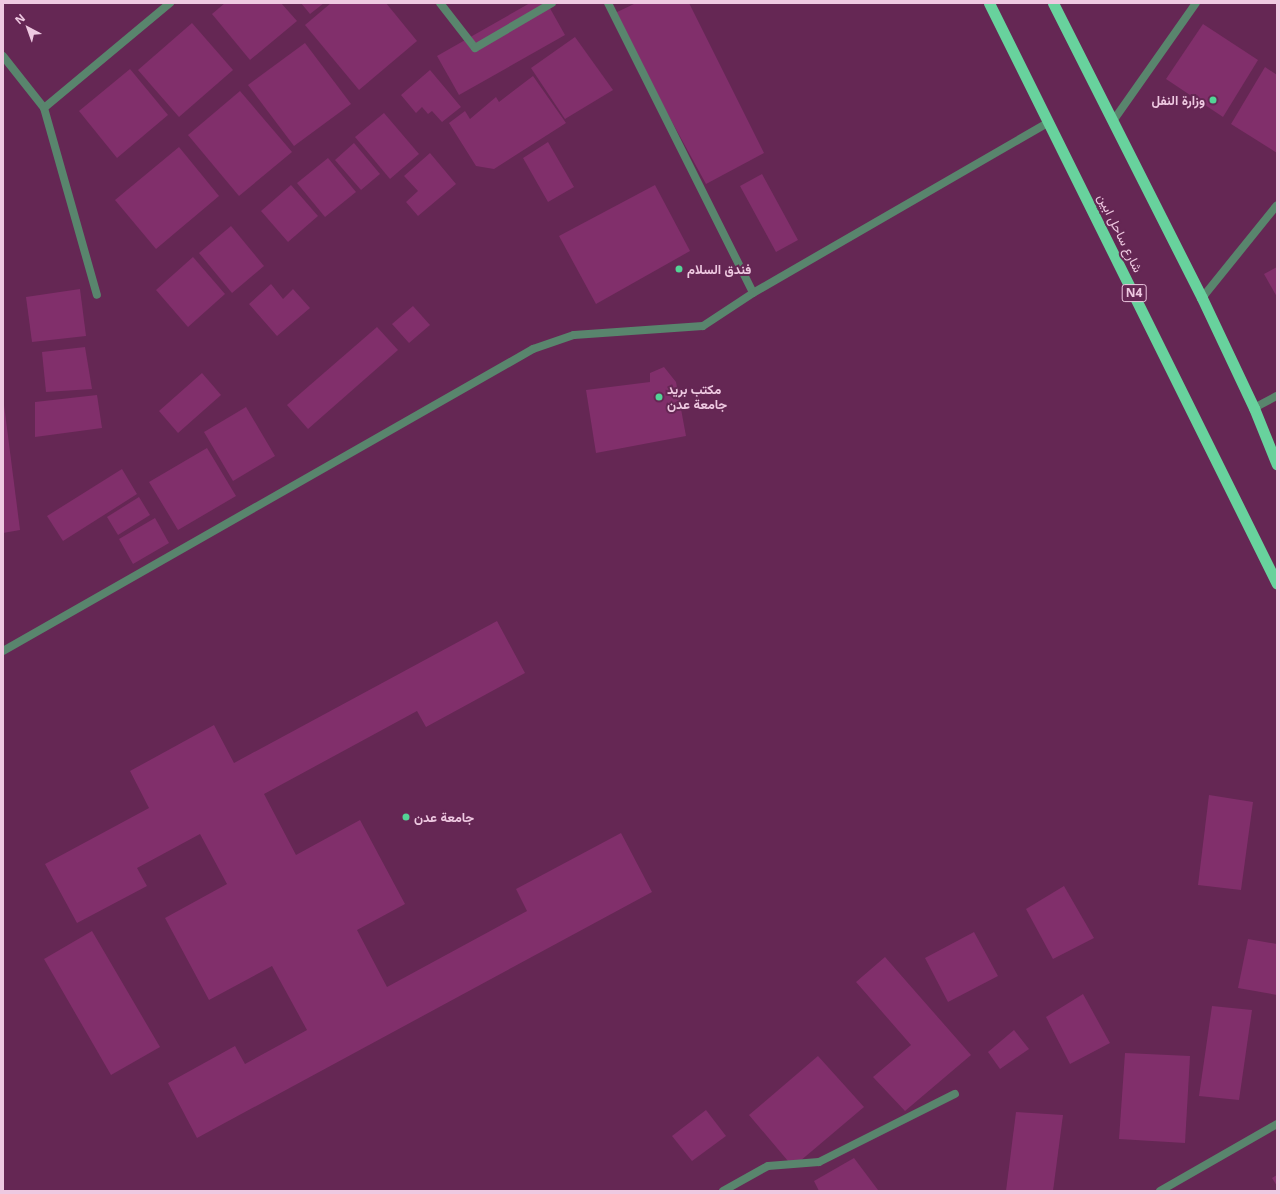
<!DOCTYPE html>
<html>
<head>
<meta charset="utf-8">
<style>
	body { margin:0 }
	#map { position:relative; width:1280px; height:1194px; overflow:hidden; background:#652754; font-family:"Open Sans",Vazirmatn,sans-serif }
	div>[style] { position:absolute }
	.building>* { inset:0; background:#812f6b }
	.minor>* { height:8px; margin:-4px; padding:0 4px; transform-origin:4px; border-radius:4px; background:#59856d }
	.trunk>* { height:11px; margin:-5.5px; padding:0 5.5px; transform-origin:5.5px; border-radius:5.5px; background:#68d29d }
	.dots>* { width:11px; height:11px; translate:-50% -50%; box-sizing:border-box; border:2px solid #652754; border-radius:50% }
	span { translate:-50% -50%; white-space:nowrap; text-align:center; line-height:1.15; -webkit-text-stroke:4px #652754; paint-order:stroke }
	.shield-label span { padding:1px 3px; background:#652754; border:1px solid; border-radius:3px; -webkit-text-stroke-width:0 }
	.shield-label { font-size:12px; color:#eec9e1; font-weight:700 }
	.poi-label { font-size:13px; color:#eec9e1; font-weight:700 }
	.right { translate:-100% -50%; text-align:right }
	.left { translate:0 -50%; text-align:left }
	.street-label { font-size:13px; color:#eec9e1 }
	.frame { position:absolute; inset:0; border:4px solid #eec9e1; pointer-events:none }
	.north { position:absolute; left:8px; top:8px; width:40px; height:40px; -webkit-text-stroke:3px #652754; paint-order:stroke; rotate:319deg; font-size:11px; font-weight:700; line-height:16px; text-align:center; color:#eec9e1 }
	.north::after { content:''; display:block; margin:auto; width:14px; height:18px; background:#eec9e1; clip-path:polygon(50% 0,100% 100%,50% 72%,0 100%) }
</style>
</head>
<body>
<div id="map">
	<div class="building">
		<i style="clip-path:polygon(225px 3px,281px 3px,297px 21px,250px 60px,212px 14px)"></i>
		<i style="clip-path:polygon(301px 3px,324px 3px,310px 14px)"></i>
		<i style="clip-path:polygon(331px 3px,386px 3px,417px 41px,359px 90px,305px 25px)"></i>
		<i style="clip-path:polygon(530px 3px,547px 3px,565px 35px,459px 95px,437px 56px)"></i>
		<i style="clip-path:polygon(636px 3px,689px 3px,764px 153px,706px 184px,613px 14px)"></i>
		<i style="clip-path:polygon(192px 23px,233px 70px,179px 117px,138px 70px)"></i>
		<i style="clip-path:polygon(1203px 24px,1258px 60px,1223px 117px,1166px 79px)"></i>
		<i style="clip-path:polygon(575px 37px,613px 90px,565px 119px,531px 68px)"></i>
		<i style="clip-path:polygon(305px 43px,351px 104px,294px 146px,248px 85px)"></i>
		<i style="clip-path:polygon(1265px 67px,1277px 75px,1277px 153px,1231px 124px)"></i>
		<i style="clip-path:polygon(130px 69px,168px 115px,117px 158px,79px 111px)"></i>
		<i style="clip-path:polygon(430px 70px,461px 107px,442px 122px,432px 111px,428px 114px,422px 107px,416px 113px,401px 95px)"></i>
		<i style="clip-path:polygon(533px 76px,566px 123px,494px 169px,476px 166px,449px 123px,465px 111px,470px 119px,496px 97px,499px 102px)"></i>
		<i style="clip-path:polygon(240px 91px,292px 152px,239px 196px,188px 135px)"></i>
		<i style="clip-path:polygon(384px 113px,419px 154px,390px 179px,355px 137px)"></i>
		<i style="clip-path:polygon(548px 142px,574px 187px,548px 202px,523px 158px)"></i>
		<i style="clip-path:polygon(354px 143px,380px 174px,361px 190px,335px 160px)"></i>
		<i style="clip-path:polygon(179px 147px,219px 196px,156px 249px,115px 200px)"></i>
		<i style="clip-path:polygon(430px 153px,456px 184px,418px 216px,406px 202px,418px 191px,404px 176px)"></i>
		<i style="clip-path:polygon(328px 158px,356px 192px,325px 217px,297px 183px)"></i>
		<i style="clip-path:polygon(762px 174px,798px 240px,776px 252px,740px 186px)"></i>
		<i style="clip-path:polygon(291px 185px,318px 216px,288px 242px,261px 211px)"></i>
		<i style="clip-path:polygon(655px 185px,690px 251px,596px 304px,559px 236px)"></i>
		<i style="clip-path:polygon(231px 226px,264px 266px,232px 293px,199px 253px)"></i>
		<i style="clip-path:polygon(193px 257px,225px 294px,188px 327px,156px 290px)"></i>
		<i style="clip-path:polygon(1277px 267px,1277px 297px,1264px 274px)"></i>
		<i style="clip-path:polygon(271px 284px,283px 299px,293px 289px,310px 308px,277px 336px,249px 304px)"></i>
		<i style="clip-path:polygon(80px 289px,86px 336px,32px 342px,26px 297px)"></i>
		<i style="clip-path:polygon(413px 306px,430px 325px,409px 343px,392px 324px)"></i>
		<i style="clip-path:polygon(377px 327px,398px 350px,308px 429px,287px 405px)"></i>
		<i style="clip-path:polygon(85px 347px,92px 389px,46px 392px,42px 352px)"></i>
		<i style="clip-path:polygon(664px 367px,676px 382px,686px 436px,596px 453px,586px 390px,650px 382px,650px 373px)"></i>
		<i style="clip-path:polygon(202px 373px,221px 395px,178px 433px,159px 411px)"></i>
		<i style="clip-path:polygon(97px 395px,102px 428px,35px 437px,35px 402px)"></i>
		<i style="clip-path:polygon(3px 397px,20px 530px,3px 533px)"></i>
		<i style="clip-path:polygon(246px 407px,275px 456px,233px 481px,204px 432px)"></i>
		<i style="clip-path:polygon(207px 448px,236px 496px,178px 530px,149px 482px)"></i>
		<i style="clip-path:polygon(122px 469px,137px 494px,63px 541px,47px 516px)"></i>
		<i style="clip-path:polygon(139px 497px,150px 515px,118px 535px,107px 517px)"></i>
		<i style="clip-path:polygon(155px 518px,169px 543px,133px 564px,119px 539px)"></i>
		<i style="clip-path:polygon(497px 621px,525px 673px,426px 727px,417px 711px,264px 794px,296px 855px,360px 820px,405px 904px,357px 930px,387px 987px,527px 911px,516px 889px,621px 833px,652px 892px,197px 1138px,168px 1083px,235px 1046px,245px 1064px,307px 1030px,272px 966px,209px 1000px,165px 918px,227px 884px,200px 834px,137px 868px,147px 886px,77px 923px,45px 864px,149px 808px,130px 771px,214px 725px,234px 763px)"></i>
		<i style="clip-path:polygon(1209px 795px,1253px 802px,1241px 890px,1198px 885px)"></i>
		<i style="clip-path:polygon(1064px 886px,1094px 938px,1053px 959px,1026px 909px)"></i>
		<i style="clip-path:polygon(92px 931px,160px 1047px,111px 1075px,44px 959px)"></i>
		<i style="clip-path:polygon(974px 932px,998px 976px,948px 1002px,925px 958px)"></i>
		<i style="clip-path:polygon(1248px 939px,1277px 944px,1277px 995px,1238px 988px)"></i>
		<i style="clip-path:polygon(885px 957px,971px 1055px,905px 1111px,873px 1077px,911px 1045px,856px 982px)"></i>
		<i style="clip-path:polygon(1083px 994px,1110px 1043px,1070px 1064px,1046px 1017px)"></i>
		<i style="clip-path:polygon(1212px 1006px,1252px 1010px,1239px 1100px,1199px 1096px)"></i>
		<i style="clip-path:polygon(1014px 1030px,1029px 1049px,1000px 1069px,988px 1052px)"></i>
		<i style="clip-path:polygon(1125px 1053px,1190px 1056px,1185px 1143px,1119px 1139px)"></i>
		<i style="clip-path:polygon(818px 1056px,864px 1107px,793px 1167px,749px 1115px)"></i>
		<i style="clip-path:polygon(706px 1110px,726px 1136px,692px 1161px,672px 1136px)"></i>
		<i style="clip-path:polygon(1016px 1112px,1063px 1115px,1053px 1191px,1006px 1191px)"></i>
		<i style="clip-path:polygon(854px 1158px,878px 1190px,819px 1191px,814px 1181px)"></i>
		<i style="clip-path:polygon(1277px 1175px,1277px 1186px,1272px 1178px)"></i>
	</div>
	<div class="minor">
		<i style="left:440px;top:3px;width:57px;rotate:52.1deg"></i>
		<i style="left:475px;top:48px;width:89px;rotate:-30.3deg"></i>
		<i style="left:608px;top:3px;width:324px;rotate:63.4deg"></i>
		<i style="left:3px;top:56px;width:66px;rotate:51.7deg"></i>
		<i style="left:44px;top:108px;width:194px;rotate:74.2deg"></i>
		<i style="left:44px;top:108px;width:164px;rotate:-39.8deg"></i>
		<i style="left:1113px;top:121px;width:144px;rotate:-54.9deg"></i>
		<i style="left:1202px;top:298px;width:119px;rotate:-51.1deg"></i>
		<i style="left:1254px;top:408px;width:26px;rotate:-28deg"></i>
		<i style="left:3px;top:651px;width:610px;rotate:-29.67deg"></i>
		<i style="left:533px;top:349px;width:43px;rotate:-18.9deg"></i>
		<i style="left:574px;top:335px;width:129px;rotate:-4deg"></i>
		<i style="left:703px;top:326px;width:60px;rotate:-33.4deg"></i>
		<i style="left:753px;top:293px;width:342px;rotate:-30deg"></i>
		<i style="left:723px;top:1191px;width:51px;rotate:-29.1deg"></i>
		<i style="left:768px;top:1166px;width:51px;rotate:-4.5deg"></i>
		<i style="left:819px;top:1162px;width:152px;rotate:-26.6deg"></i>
		<i style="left:1160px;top:1191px;width:135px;rotate:-29.8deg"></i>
	</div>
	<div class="trunk">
		<i style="left:989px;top:3px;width:648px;rotate:63.63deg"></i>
		<i style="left:1053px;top:3px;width:330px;rotate:63.2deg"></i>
		<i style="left:1202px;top:298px;width:122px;rotate:64.7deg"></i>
		<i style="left:1254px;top:408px;width:61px;rotate:68deg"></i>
	</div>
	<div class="dots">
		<i style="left:1213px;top:100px;background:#53d396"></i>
		<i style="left:679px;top:269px;background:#53d396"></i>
		<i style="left:659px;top:397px;background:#53d396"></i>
		<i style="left:406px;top:817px;background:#53d396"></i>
	</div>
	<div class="shield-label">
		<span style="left:1134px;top:293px">N4</span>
	</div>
	<div class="poi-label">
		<span class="right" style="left:1205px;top:100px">وزارة النفل</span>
		<span class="left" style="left:687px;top:269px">فندق السلام</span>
		<span class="left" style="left:667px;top:397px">مكتب بريد<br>جامعة عدن</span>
		<span class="left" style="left:414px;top:817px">جامعة عدن</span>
	</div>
	<div class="street-label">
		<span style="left:1120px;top:233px;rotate:64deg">شارع ساحل ابين</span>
	</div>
	<div class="frame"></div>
	<div class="north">N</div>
</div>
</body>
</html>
